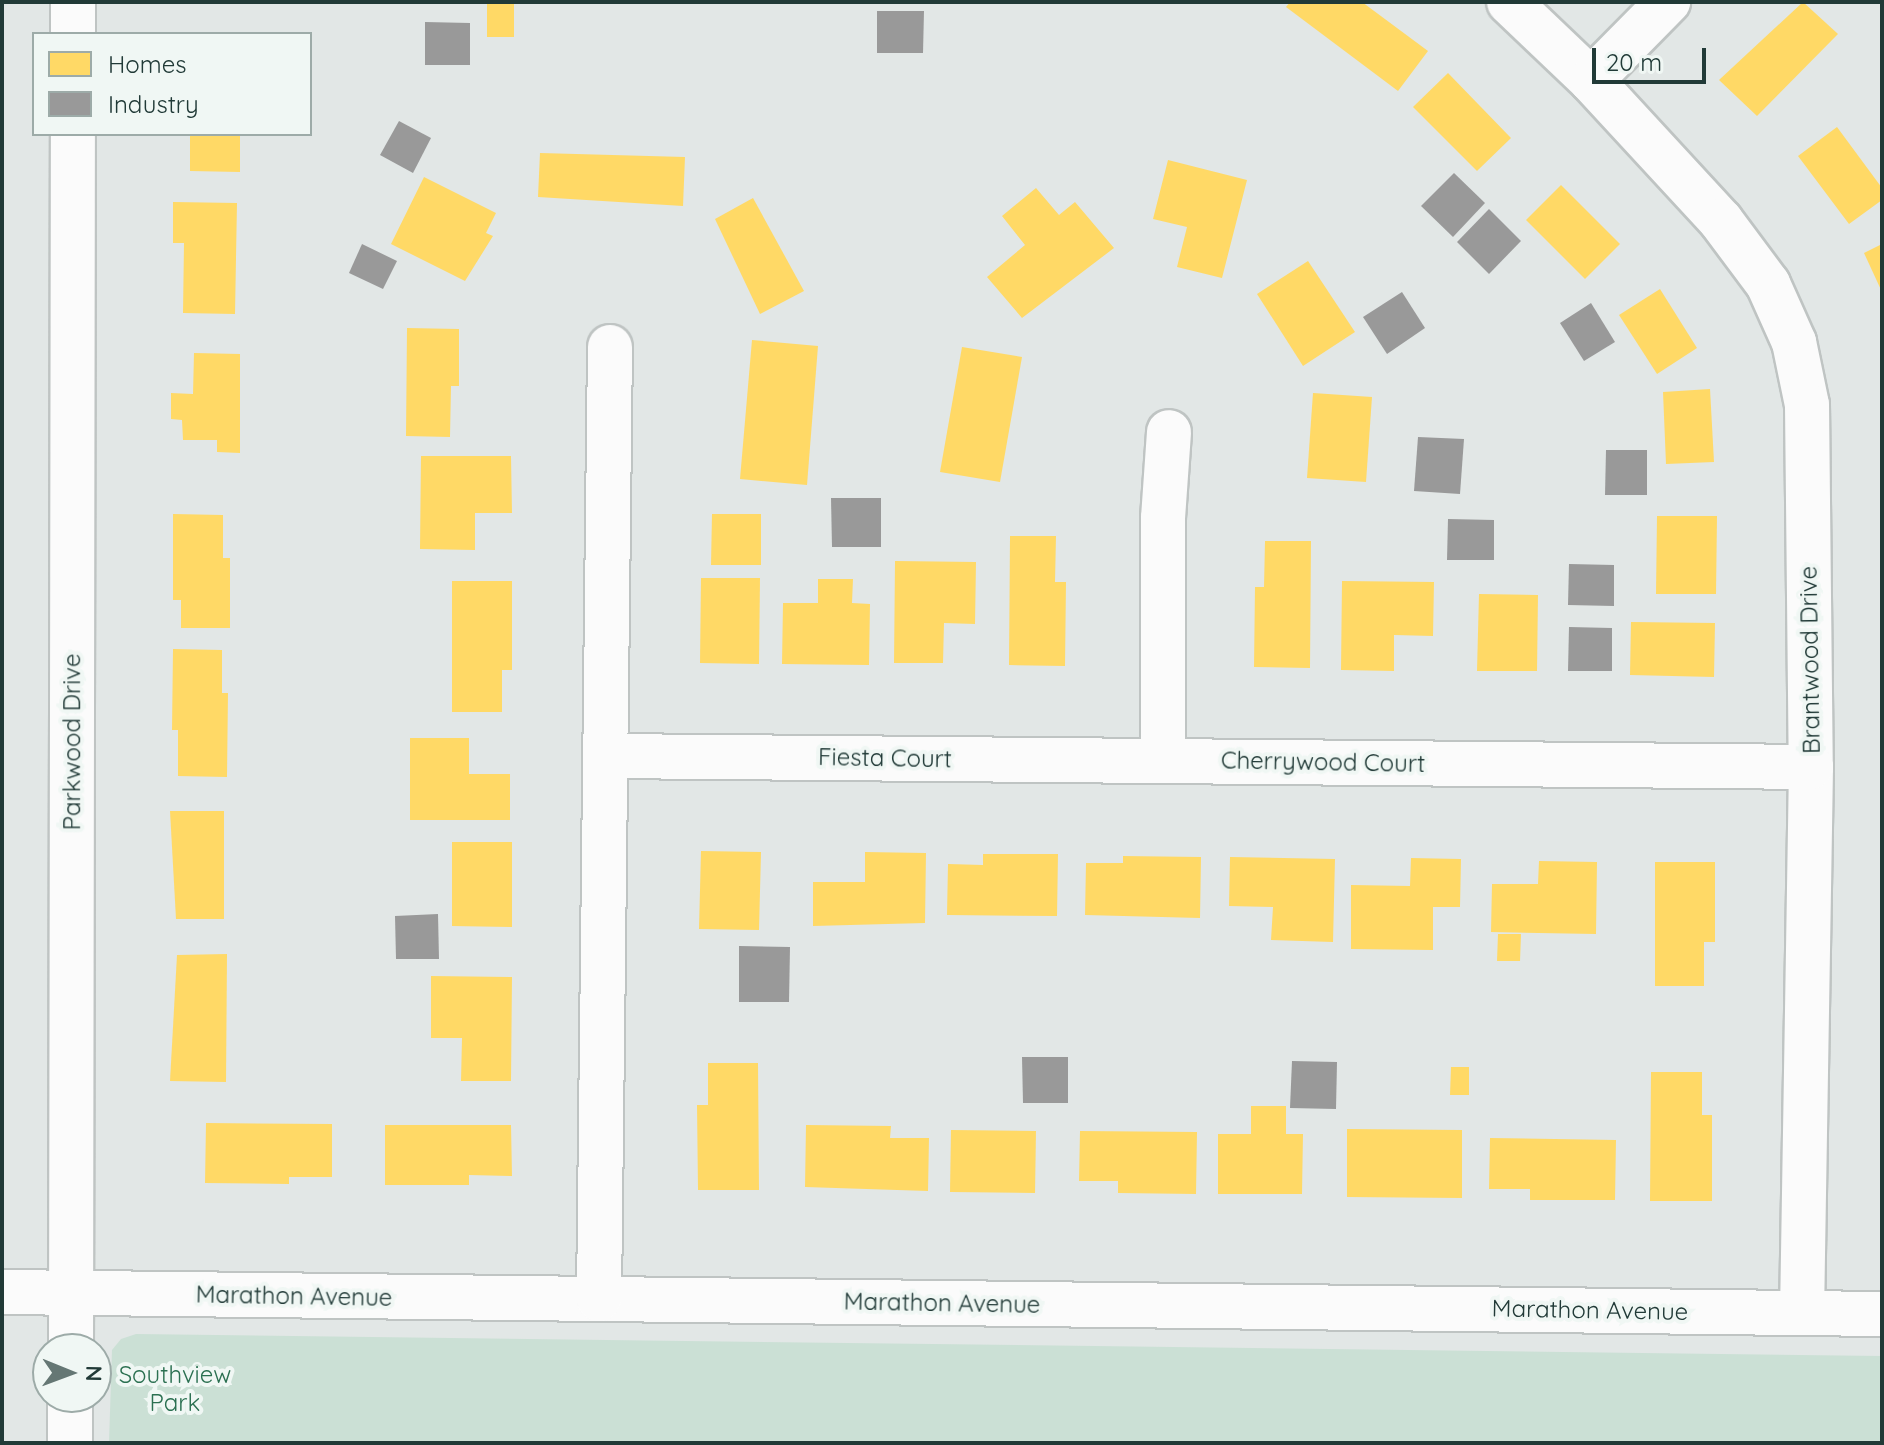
<!DOCTYPE html>
<html>
<head>
<meta charset="utf-8">
<style>
	body { margin:0 }
	#map { position:relative; width:1884px; height:1445px; overflow:hidden; background:#e2e7e6; font-family:Quicksand,sans-serif }
	div>[style] { position:absolute }
	.green>* { inset:0; background:#cbe0d5 }
	.homes>* { inset:0; background:#ffd966 }
	.industry>* { inset:0; background:#999 }
	.roads { filter:drop-shadow(2px 0 #bfc4c3) drop-shadow(-2px 0 #bfc4c3) drop-shadow(0 2px #bfc4c3) drop-shadow(0 -2px #bfc4c3) }
	.street>* { height:44px; margin:-22px; padding:0 22px; transform-origin:22px; border-radius:22px; background:#fbfbfb }
	span { translate:-50% -50%; white-space:nowrap; text-align:center; line-height:1.15; -webkit-text-stroke:8px #f0f7f4; paint-order:stroke }
	.street-label { font-size:24px; color:#213a37 }
	.park-label { font-size:24px; color:#2b7051 }
	.frame { position:absolute; inset:0; border:4px solid #213a37; pointer-events:none }
	.legend { position:absolute; left:32px; top:32px; width:280px; height:104px; box-sizing:border-box; background:#f0f7f4; border:2px solid #9daba8; margin:0; padding:10px 14px; list-style:none; font-size:24px; color:#213a37 }
	.legend li { display:flex; align-items:center; gap:16px; height:40px }
	.legend b { width:40px; border:2px solid #9daba8 }
	.north { position:absolute; left:32px; top:1333px; width:80px; height:80px; box-sizing:border-box; background:#f0f7f4; border:2px solid #9daba8; border-radius:50%; rotate:91deg; font-size:22px; font-weight:700; line-height:32px; text-align:center; color:#213a37 }
	.north::after { content:''; display:block; margin:auto; width:28px; height:36px; background:#657774; clip-path:polygon(50% 0,100% 100%,50% 72%,0 100%) }
	.scale { position:absolute; left:1592px; top:48px; width:114px; height:36px; box-sizing:border-box; border:4px solid #213a37; border-top:0; padding-left:10px; font-size:24px; line-height:28px; white-space:nowrap; color:#213a37; -webkit-text-stroke:6px #f0f7f4; paint-order:stroke }
</style>
</head>
<body>
<div id="map">
	<div class="green">
		<i style="clip-path:polygon(136px 1334px,1882px 1356px,1882px 1443px,109px 1443px,112px 1350px,121px 1339px)"></i>
	</div>
	<div class="homes">
		<i style="clip-path:polygon(487px 2px,514px 2px,514px 37px,487px 37px)"></i>
		<i style="clip-path:polygon(1290px 2px,1362px 2px,1428px 51px,1398px 91px,1286px 7px)"></i>
		<i style="clip-path:polygon(1803px 2px,1838px 34px,1757px 116px,1719px 80px)"></i>
		<i style="clip-path:polygon(1448px 73px,1511px 138px,1477px 171px,1413px 107px)"></i>
		<i style="clip-path:polygon(1837px 127px,1882px 188px,1882px 200px,1849px 224px,1798px 156px)"></i>
		<i style="clip-path:polygon(190px 134px,240px 134px,240px 172px,190px 171px)"></i>
		<i style="clip-path:polygon(540px 153px,685px 157px,683px 206px,538px 197px)"></i>
		<i style="clip-path:polygon(1168px 160px,1247px 180px,1222px 278px,1177px 267px,1187px 227px,1153px 219px)"></i>
		<i style="clip-path:polygon(424px 177px,496px 213px,486px 233px,493px 236px,465px 281px,391px 244px)"></i>
		<i style="clip-path:polygon(1561px 185px,1620px 244px,1585px 279px,1526px 220px)"></i>
		<i style="clip-path:polygon(1036px 188px,1059px 215px,1075px 202px,1114px 248px,1022px 318px,987px 277px,1025px 245px,1002px 216px)"></i>
		<i style="clip-path:polygon(753px 198px,804px 291px,760px 314px,715px 219px)"></i>
		<i style="clip-path:polygon(173px 202px,237px 203px,235px 314px,183px 313px,184px 243px,173px 243px)"></i>
		<i style="clip-path:polygon(1882px 244px,1882px 292px,1864px 253px)"></i>
		<i style="clip-path:polygon(1308px 261px,1355px 332px,1303px 366px,1257px 294px)"></i>
		<i style="clip-path:polygon(1660px 289px,1697px 348px,1657px 374px,1619px 315px)"></i>
		<i style="clip-path:polygon(407px 328px,459px 329px,459px 386px,451px 386px,450px 437px,406px 436px)"></i>
		<i style="clip-path:polygon(752px 340px,818px 346px,807px 485px,740px 479px)"></i>
		<i style="clip-path:polygon(962px 347px,1022px 357px,1000px 482px,940px 472px)"></i>
		<i style="clip-path:polygon(194px 353px,240px 354px,240px 453px,217px 452px,217px 440px,183px 440px,182px 420px,171px 419px,171px 393px,193px 394px)"></i>
		<i style="clip-path:polygon(1710px 389px,1714px 462px,1666px 464px,1663px 392px)"></i>
		<i style="clip-path:polygon(1313px 393px,1372px 397px,1366px 482px,1307px 478px)"></i>
		<i style="clip-path:polygon(421px 456px,511px 456px,512px 513px,475px 513px,475px 550px,420px 549px)"></i>
		<i style="clip-path:polygon(173px 514px,223px 515px,223px 558px,230px 558px,230px 628px,181px 628px,181px 600px,173px 600px)"></i>
		<i style="clip-path:polygon(712px 514px,761px 514px,761px 565px,711px 565px)"></i>
		<i style="clip-path:polygon(1657px 516px,1717px 516px,1716px 594px,1656px 594px)"></i>
		<i style="clip-path:polygon(1010px 536px,1056px 536px,1055px 582px,1066px 582px,1065px 666px,1009px 665px)"></i>
		<i style="clip-path:polygon(1265px 541px,1311px 541px,1310px 668px,1254px 667px,1255px 587px,1264px 587px)"></i>
		<i style="clip-path:polygon(895px 561px,976px 562px,975px 624px,944px 623px,943px 663px,894px 663px)"></i>
		<i style="clip-path:polygon(701px 578px,760px 578px,759px 664px,700px 663px)"></i>
		<i style="clip-path:polygon(818px 579px,853px 579px,852px 603px,870px 604px,869px 665px,782px 664px,783px 603px,818px 603px)"></i>
		<i style="clip-path:polygon(452px 581px,512px 581px,512px 670px,502px 670px,502px 712px,452px 712px)"></i>
		<i style="clip-path:polygon(1342px 581px,1434px 582px,1433px 636px,1394px 635px,1394px 671px,1341px 670px)"></i>
		<i style="clip-path:polygon(1479px 594px,1538px 595px,1537px 671px,1477px 671px)"></i>
		<i style="clip-path:polygon(1631px 622px,1715px 623px,1714px 677px,1630px 675px)"></i>
		<i style="clip-path:polygon(173px 649px,222px 650px,222px 693px,228px 693px,227px 777px,178px 776px,178px 730px,172px 730px)"></i>
		<i style="clip-path:polygon(410px 738px,469px 738px,469px 774px,510px 774px,510px 820px,410px 820px)"></i>
		<i style="clip-path:polygon(170px 811px,224px 811px,224px 919px,176px 919px)"></i>
		<i style="clip-path:polygon(452px 842px,512px 842px,512px 927px,452px 926px)"></i>
		<i style="clip-path:polygon(701px 851px,761px 852px,759px 930px,699px 929px)"></i>
		<i style="clip-path:polygon(865px 852px,926px 853px,925px 923px,813px 926px,813px 882px,865px 882px)"></i>
		<i style="clip-path:polygon(983px 854px,1058px 854px,1057px 916px,947px 915px,948px 864px,983px 865px)"></i>
		<i style="clip-path:polygon(1123px 856px,1201px 857px,1200px 918px,1085px 915px,1086px 863px,1123px 863px)"></i>
		<i style="clip-path:polygon(1230px 857px,1335px 859px,1333px 942px,1271px 940px,1273px 907px,1229px 906px)"></i>
		<i style="clip-path:polygon(1411px 858px,1461px 859px,1460px 907px,1433px 907px,1433px 950px,1351px 949px,1351px 885px,1410px 886px)"></i>
		<i style="clip-path:polygon(1539px 861px,1597px 862px,1596px 934px,1491px 932px,1492px 884px,1538px 884px)"></i>
		<i style="clip-path:polygon(1655px 862px,1715px 862px,1715px 942px,1704px 942px,1704px 986px,1655px 986px)"></i>
		<i style="clip-path:polygon(1498px 934px,1521px 934px,1520px 961px,1497px 961px)"></i>
		<i style="clip-path:polygon(227px 954px,226px 1082px,170px 1081px,177px 955px)"></i>
		<i style="clip-path:polygon(431px 976px,512px 977px,511px 1081px,461px 1081px,462px 1038px,431px 1038px)"></i>
		<i style="clip-path:polygon(708px 1063px,758px 1063px,759px 1190px,698px 1190px,697px 1105px,708px 1105px)"></i>
		<i style="clip-path:polygon(1451px 1067px,1469px 1067px,1469px 1095px,1450px 1095px)"></i>
		<i style="clip-path:polygon(1651px 1072px,1702px 1072px,1702px 1115px,1712px 1115px,1712px 1201px,1650px 1201px)"></i>
		<i style="clip-path:polygon(1251px 1106px,1286px 1106px,1286px 1134px,1303px 1134px,1302px 1194px,1218px 1194px,1218px 1134px,1251px 1134px)"></i>
		<i style="clip-path:polygon(206px 1123px,332px 1124px,332px 1177px,289px 1177px,289px 1184px,205px 1183px)"></i>
		<i style="clip-path:polygon(385px 1125px,511px 1125px,512px 1176px,469px 1175px,469px 1185px,385px 1185px)"></i>
		<i style="clip-path:polygon(806px 1125px,891px 1126px,890px 1138px,929px 1138px,928px 1191px,805px 1187px)"></i>
		<i style="clip-path:polygon(1347px 1129px,1462px 1130px,1462px 1198px,1347px 1197px)"></i>
		<i style="clip-path:polygon(951px 1130px,1036px 1131px,1035px 1193px,950px 1192px)"></i>
		<i style="clip-path:polygon(1080px 1131px,1197px 1132px,1196px 1194px,1118px 1193px,1118px 1181px,1079px 1181px)"></i>
		<i style="clip-path:polygon(1490px 1138px,1616px 1140px,1615px 1200px,1530px 1200px,1530px 1189px,1489px 1189px)"></i>
	</div>
	<div class="industry">
		<i style="clip-path:polygon(877px 11px,924px 11px,923px 53px,877px 53px)"></i>
		<i style="clip-path:polygon(425px 22px,470px 23px,470px 65px,425px 65px)"></i>
		<i style="clip-path:polygon(399px 121px,431px 138px,413px 173px,380px 155px)"></i>
		<i style="clip-path:polygon(1454px 173px,1485px 203px,1453px 237px,1421px 206px)"></i>
		<i style="clip-path:polygon(1489px 209px,1521px 241px,1489px 274px,1457px 242px)"></i>
		<i style="clip-path:polygon(362px 244px,397px 261px,383px 289px,349px 273px)"></i>
		<i style="clip-path:polygon(1402px 292px,1425px 328px,1387px 354px,1363px 317px)"></i>
		<i style="clip-path:polygon(1591px 303px,1615px 342px,1584px 361px,1560px 323px)"></i>
		<i style="clip-path:polygon(1418px 437px,1464px 439px,1460px 494px,1414px 491px)"></i>
		<i style="clip-path:polygon(1606px 450px,1647px 450px,1647px 495px,1605px 495px)"></i>
		<i style="clip-path:polygon(831px 498px,881px 498px,881px 547px,832px 547px)"></i>
		<i style="clip-path:polygon(1448px 519px,1494px 520px,1494px 560px,1447px 560px)"></i>
		<i style="clip-path:polygon(1569px 564px,1614px 565px,1614px 606px,1568px 605px)"></i>
		<i style="clip-path:polygon(1569px 627px,1612px 628px,1612px 671px,1568px 671px)"></i>
		<i style="clip-path:polygon(438px 914px,439px 959px,396px 959px,395px 916px)"></i>
		<i style="clip-path:polygon(739px 946px,790px 947px,789px 1002px,739px 1002px)"></i>
		<i style="clip-path:polygon(1022px 1057px,1068px 1057px,1068px 1103px,1023px 1103px)"></i>
		<i style="clip-path:polygon(1292px 1061px,1337px 1062px,1336px 1109px,1290px 1108px)"></i>
	</div>
	<div class="roads">
		<div class="street">
			<i style="left:1509px;top:2px;width:113px;rotate:43.6deg"></i>
			<i style="left:1591px;top:80px;width:192px;rotate:47.3deg"></i>
			<i style="left:1721px;top:221px;width:79px;rotate:53.3deg"></i>
			<i style="left:1768px;top:284px;width:64px;rotate:65.9deg"></i>
			<i style="left:1794px;top:342px;width:64px;rotate:78.3deg"></i>
			<i style="left:1807px;top:405px;width:362px;rotate:89.4deg"></i>
			<i style="left:1811px;top:767px;width:546px;rotate:90.94deg"></i>
			<i style="left:73px;top:34px;width:32px;rotate:-90deg"></i>
			<i style="left:1591px;top:80px;width:110px;rotate:-45.4deg"></i>
			<i style="left:606px;top:756px;width:1205px;rotate:0.52deg"></i>
			<i style="left:1163px;top:761px;width:243px;rotate:-90deg"></i>
			<i style="left:1163px;top:518px;width:86px;rotate:-86deg"></i>
			<i style="left:2px;top:1292px;width:1880px;rotate:0.67deg"></i>
			<i style="left:599px;top:1299px;width:952px;rotate:-89.34deg"></i>
			<i style="left:71px;top:1349px;width:1215px;rotate:-89.91deg"></i>
			<i style="left:70px;top:1443px;width:46px;rotate:-90deg"></i>
		</div>
	</div>
	<div class="street-label">
		<span style="left:1810px;top:660px;rotate:-91deg">Brantwood Drive</span>
		<span style="left:72px;top:742px;rotate:-90deg">Parkwood Drive</span>
		<span style="left:885px;top:758px;rotate:1deg">Fiesta Court</span>
		<span style="left:1323px;top:762px;rotate:1deg">Cherrywood Court</span>
		<span style="left:294px;top:1296px;rotate:1deg">Marathon Avenue</span>
		<span style="left:942px;top:1303px;rotate:1deg">Marathon Avenue</span>
		<span style="left:1590px;top:1310px;rotate:1deg">Marathon Avenue</span>
	</div>
	<div class="park-label">
		<span style="left:175px;top:1389px">Southview<br>Park</span>
	</div>
	<div class="frame"></div>
	<ul class="legend">
	<li><b style="height:22px;background:#ffd966"></b>Homes</li>
	<li><b style="height:22px;background:#999"></b>Industry</li>
	</ul>
	<div class="north">N</div>
	<div class="scale">20 m</div>
</div>
</body>
</html>
